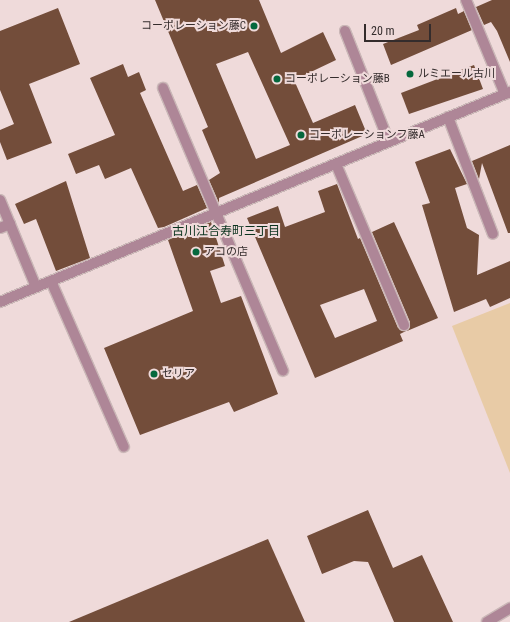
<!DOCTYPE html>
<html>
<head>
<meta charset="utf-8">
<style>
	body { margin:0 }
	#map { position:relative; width:510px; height:622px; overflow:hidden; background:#efdada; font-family:"Roboto Condensed","Noto Sans JP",sans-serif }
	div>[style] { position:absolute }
	.green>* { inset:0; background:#e8cba6 }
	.building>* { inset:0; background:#734d3a }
	.roads { filter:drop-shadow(1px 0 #cab7b7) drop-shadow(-1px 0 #cab7b7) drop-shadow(0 1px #cab7b7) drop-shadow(0 -1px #cab7b7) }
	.minor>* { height:10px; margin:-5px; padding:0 5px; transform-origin:5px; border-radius:5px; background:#ae8697 }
	.dots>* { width:11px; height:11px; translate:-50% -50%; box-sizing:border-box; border:2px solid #efdada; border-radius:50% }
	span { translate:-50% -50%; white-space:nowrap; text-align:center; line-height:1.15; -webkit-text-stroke:4px #efdada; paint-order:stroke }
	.poi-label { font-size:11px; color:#342c2c }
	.right { translate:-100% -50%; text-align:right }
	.left { translate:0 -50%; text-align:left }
	.neighbourhood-label { font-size:12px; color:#0a331e }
	.scale { position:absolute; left:364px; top:24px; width:67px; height:18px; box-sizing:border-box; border:2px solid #342c2c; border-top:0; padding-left:5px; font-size:12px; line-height:14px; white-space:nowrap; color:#342c2c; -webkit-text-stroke:3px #efdada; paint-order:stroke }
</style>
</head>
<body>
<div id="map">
	<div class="green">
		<i style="clip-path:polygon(510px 303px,510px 473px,452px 326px)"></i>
	</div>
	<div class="building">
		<i style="clip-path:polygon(evenodd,155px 0,259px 0,281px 53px,323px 32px,336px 60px,294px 80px,313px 123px,355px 105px,367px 134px,219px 198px,219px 203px,209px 180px,220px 173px,202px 130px,208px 127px,155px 0,248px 52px,290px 145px,256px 159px,216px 64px,248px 52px)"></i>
		<i style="clip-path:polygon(492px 0,510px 0,510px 62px,497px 31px,491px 22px,484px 25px,476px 7px)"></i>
		<i style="clip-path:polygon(58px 8px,80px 64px,29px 84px,52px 143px,7px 160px,0 142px,0 130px,14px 124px,0 90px,0 31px)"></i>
		<i style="clip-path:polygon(456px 8px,458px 14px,464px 11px,472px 30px,391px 65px,383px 44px,419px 30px,417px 25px)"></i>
		<i style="clip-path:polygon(123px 64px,128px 77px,139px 72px,146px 90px,140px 93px,183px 191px,197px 185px,207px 208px,164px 227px,158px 228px,131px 168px,105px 179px,99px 165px,76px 174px,68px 154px,115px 135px,90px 78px)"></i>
		<i style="clip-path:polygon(474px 65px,483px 89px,409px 114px,401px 93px)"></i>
		<i style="clip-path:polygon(510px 145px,510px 233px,508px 233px,482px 163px,479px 179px,472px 161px)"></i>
		<i style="clip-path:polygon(450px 149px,467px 184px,455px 188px,467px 228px,479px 235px,477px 275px,510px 261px,510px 298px,490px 307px,486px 299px,454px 312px,422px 205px,430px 203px,415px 162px)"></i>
		<i style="clip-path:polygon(66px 181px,90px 258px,56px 271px,36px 219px,24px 224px,15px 204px)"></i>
		<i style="clip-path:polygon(evenodd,337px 184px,358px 239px,360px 238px,398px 328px,406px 331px,400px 334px,403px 341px,315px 378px,247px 218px,278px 206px,285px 227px,325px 212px,318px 191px,337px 184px,364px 289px,377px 321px,335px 338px,320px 305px,364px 289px)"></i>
		<i style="clip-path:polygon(211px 222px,225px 266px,210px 271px,221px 303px,241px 296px,278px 394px,234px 412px,229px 402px,140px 435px,104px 348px,193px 311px,168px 240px)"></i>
		<i style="clip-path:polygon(394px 222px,438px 318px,407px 331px,410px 322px,372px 232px)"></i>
		<i style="clip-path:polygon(368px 510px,393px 568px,422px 555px,453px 622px,394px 622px,368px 562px,354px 561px,322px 574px,307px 536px)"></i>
		<i style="clip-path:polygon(268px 539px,305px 622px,69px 622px)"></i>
	</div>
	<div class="roads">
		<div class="minor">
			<i style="left:466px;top:0;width:102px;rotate:67.5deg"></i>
			<i style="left:345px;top:31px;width:119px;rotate:68.4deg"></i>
			<i style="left:163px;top:88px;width:307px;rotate:67deg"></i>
			<i style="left:448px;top:117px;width:125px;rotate:69deg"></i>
			<i style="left:336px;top:164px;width:175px;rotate:67.1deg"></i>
			<i style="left:0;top:200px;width:94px;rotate:67.5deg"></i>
			<i style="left:0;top:228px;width:11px;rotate:-22deg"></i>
			<i style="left:51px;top:281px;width:181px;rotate:66.3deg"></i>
			<i style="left:0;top:302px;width:552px;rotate:-22.38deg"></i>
			<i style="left:487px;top:622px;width:27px;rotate:-31deg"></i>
		</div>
	</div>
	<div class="dots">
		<i style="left:254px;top:26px;background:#05683d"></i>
		<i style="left:410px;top:74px;background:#05683d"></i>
		<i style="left:277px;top:79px;background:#05683d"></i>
		<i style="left:301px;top:135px;background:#05683d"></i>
		<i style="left:196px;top:252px;background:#05683d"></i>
		<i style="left:154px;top:374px;background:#05683d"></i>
	</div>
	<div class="poi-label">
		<span class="right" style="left:246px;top:26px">コーポレーション藤C</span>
		<span class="left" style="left:418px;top:74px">ルミエール古川</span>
		<span class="left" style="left:285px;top:79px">コーポレーション藤B</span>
		<span class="left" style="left:309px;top:135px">コーポレーションフ藤A</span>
		<span class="left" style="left:204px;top:252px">アコの店</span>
		<span class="left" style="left:162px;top:374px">セリア</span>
	</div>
	<div class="neighbourhood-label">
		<span style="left:226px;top:232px">古川江合寿町三丁目</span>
	</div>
	<div class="scale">20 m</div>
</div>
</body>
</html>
